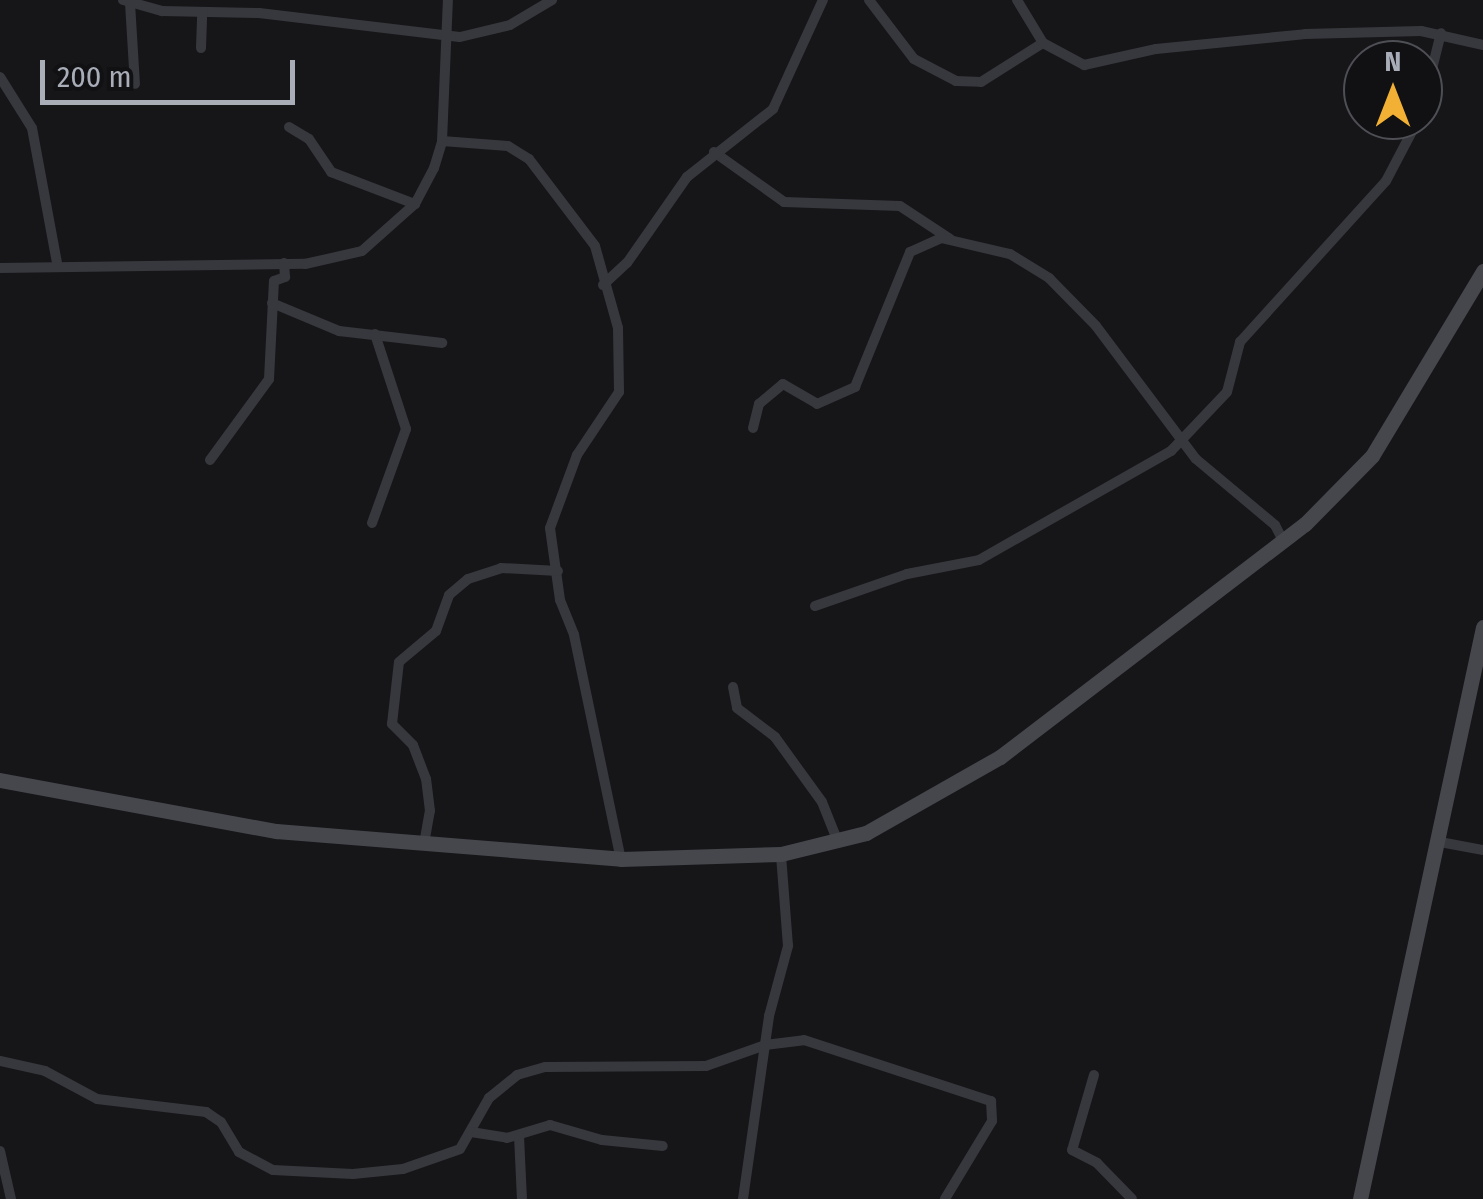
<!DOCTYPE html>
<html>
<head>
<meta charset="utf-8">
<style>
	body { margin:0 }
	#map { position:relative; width:1483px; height:1199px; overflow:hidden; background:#161618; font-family:"Fira Sans Condensed",sans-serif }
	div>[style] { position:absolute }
	.minor>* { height:10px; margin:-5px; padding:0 5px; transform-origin:5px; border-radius:5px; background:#37383d }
	.secondary>* { height:15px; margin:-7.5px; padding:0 7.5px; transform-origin:7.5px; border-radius:7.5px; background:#45474d }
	span { translate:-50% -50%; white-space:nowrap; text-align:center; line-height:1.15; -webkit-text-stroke:10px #111113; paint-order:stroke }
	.north { position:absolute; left:1343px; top:40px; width:100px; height:100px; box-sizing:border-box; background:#111113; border:2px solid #4d4f55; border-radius:50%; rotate:0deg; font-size:28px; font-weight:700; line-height:40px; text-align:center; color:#a8adb8 }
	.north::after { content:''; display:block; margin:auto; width:35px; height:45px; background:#f2b134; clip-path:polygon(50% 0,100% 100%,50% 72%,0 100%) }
	.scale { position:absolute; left:40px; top:60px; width:255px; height:45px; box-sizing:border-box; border:5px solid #a8adb8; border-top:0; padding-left:12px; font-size:30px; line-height:35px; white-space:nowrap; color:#a8adb8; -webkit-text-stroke:8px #111113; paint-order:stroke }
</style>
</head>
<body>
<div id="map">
	<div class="minor">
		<i style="left:123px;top:0;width:41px;rotate:15.8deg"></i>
		<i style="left:162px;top:11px;width:97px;rotate:1.2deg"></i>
		<i style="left:259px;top:13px;width:202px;rotate:6.8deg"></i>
		<i style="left:460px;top:37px;width:51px;rotate:-13.5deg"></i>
		<i style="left:510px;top:25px;width:49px;rotate:-30.8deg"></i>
		<i style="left:869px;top:0;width:74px;rotate:52.7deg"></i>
		<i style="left:914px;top:59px;width:47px;rotate:27.6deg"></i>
		<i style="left:956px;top:81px;width:25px;rotate:2deg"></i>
		<i style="left:981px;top:82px;width:73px;rotate:-32.2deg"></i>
		<i style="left:1017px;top:0;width:50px;rotate:58.8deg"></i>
		<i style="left:1043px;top:43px;width:47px;rotate:28.2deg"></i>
		<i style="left:1084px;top:65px;width:74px;rotate:-12.5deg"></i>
		<i style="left:1156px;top:49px;width:150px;rotate:-5.7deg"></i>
		<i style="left:1305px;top:34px;width:116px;rotate:-1.5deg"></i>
		<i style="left:1421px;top:31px;width:64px;rotate:12.7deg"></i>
		<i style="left:130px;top:3px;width:81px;rotate:86.5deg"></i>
		<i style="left:201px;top:48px;width:36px;rotate:-88deg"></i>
		<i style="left:0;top:77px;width:60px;rotate:57.9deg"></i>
		<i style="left:32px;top:128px;width:137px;rotate:79.5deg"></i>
		<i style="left:1423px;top:105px;width:74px;rotate:-76deg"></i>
		<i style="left:289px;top:127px;width:23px;rotate:31deg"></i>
		<i style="left:309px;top:139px;width:40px;rotate:56deg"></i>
		<i style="left:331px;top:172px;width:90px;rotate:20.9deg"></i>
		<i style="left:442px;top:141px;width:66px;rotate:4.3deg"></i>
		<i style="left:508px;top:146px;width:25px;rotate:32deg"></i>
		<i style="left:529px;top:159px;width:109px;rotate:52.8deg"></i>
		<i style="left:595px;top:246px;width:85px;rotate:74.3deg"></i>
		<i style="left:618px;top:328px;width:64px;rotate:89.1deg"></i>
		<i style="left:619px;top:392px;width:76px;rotate:123.7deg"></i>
		<i style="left:577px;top:455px;width:78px;rotate:110.3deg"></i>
		<i style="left:550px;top:528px;width:73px;rotate:82.1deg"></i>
		<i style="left:560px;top:600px;width:38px;rotate:68deg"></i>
		<i style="left:574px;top:635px;width:229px;rotate:78.2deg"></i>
		<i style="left:714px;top:152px;width:86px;rotate:35.5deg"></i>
		<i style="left:784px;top:202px;width:116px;rotate:2deg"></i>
		<i style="left:900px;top:206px;width:60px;rotate:33.4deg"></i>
		<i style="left:0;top:268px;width:305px;rotate:-0.8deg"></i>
		<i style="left:305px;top:264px;width:58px;rotate:-12.8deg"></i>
		<i style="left:362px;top:251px;width:71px;rotate:-41.6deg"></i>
		<i style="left:415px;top:204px;width:41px;rotate:-62.2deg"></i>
		<i style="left:434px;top:168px;width:28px;rotate:-73deg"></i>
		<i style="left:442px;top:141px;width:141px;rotate:-87.6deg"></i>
		<i style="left:603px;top:285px;width:33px;rotate:-43deg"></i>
		<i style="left:627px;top:263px;width:105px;rotate:-55.1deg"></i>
		<i style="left:687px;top:177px;width:110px;rotate:-38.3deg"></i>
		<i style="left:773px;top:109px;width:120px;rotate:-65.4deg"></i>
		<i style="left:272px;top:303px;width:73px;rotate:22.7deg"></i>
		<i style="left:339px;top:331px;width:104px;rotate:6.6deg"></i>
		<i style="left:753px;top:428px;width:25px;rotate:-76deg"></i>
		<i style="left:759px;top:404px;width:31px;rotate:-40deg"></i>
		<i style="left:783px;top:384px;width:39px;rotate:30deg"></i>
		<i style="left:817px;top:404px;width:42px;rotate:-24.1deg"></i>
		<i style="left:855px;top:387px;width:146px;rotate:-67.8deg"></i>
		<i style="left:910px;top:252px;width:34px;rotate:-24deg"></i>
		<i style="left:941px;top:238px;width:71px;rotate:13.1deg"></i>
		<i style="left:1010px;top:254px;width:46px;rotate:31.6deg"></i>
		<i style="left:1049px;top:278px;width:67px;rotate:45.6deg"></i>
		<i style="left:1096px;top:326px;width:166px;rotate:53.1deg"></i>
		<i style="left:1196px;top:459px;width:103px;rotate:39.9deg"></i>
		<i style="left:1275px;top:525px;width:18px;rotate:63deg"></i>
		<i style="left:210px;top:460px;width:100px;rotate:-53.9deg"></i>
		<i style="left:269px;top:379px;width:98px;rotate:-87.1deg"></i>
		<i style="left:274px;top:281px;width:12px;rotate:-20deg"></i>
		<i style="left:285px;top:277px;width:14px;rotate:-94deg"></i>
		<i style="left:372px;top:523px;width:100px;rotate:-70.1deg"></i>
		<i style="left:406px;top:429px;width:100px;rotate:-108.1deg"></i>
		<i style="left:815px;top:606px;width:97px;rotate:-19.2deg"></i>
		<i style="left:907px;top:574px;width:73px;rotate:-11deg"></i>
		<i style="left:979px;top:560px;width:221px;rotate:-29.6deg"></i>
		<i style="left:1171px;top:451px;width:81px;rotate:-46.5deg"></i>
		<i style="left:1227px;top:392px;width:52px;rotate:-75.4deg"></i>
		<i style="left:1240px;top:342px;width:217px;rotate:-47.8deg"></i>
		<i style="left:1386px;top:181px;width:69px;rotate:-62.3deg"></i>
		<i style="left:733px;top:687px;width:21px;rotate:79deg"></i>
		<i style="left:737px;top:708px;width:48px;rotate:37.3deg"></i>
		<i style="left:775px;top:737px;width:80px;rotate:54.1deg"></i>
		<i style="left:822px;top:802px;width:43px;rotate:68.2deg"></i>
		<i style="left:1440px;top:842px;width:44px;rotate:10.5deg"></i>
		<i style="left:424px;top:844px;width:34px;rotate:-80deg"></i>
		<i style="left:430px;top:811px;width:32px;rotate:-97deg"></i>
		<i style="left:426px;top:779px;width:36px;rotate:-111deg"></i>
		<i style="left:413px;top:745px;width:30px;rotate:-135deg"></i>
		<i style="left:392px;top:724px;width:62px;rotate:-83.6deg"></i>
		<i style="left:399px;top:662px;width:48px;rotate:-40deg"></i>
		<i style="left:436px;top:631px;width:38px;rotate:-70deg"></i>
		<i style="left:449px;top:595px;width:25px;rotate:-40deg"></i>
		<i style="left:468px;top:579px;width:35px;rotate:-18deg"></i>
		<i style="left:501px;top:568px;width:57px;rotate:3deg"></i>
		<i style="left:0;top:1061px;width:46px;rotate:12.5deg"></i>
		<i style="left:45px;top:1071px;width:59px;rotate:28.3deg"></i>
		<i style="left:97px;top:1099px;width:110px;rotate:6.8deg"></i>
		<i style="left:206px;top:1112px;width:18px;rotate:34deg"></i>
		<i style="left:221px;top:1122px;width:35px;rotate:59deg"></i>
		<i style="left:239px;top:1152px;width:38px;rotate:28deg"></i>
		<i style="left:273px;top:1170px;width:80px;rotate:2.9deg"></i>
		<i style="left:353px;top:1174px;width:50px;rotate:-5.7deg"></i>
		<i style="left:403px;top:1169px;width:60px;rotate:-19.3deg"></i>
		<i style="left:460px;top:1149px;width:59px;rotate:-60.4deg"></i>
		<i style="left:489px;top:1098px;width:36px;rotate:-39deg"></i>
		<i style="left:517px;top:1075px;width:29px;rotate:-16deg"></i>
		<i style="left:545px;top:1067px;width:161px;rotate:-0.4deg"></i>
		<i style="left:706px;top:1066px;width:63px;rotate:-19.6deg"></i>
		<i style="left:765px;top:1045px;width:39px;rotate:-7deg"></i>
		<i style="left:804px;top:1040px;width:197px;rotate:18.1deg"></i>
		<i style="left:991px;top:1101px;width:20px;rotate:87deg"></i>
		<i style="left:992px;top:1121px;width:91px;rotate:121.1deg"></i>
		<i style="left:1094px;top:1075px;width:78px;rotate:106.3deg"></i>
		<i style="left:1072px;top:1150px;width:28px;rotate:27deg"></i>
		<i style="left:1097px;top:1163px;width:50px;rotate:45.8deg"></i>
		<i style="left:471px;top:1132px;width:36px;rotate:9deg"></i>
		<i style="left:507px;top:1138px;width:45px;rotate:-16.8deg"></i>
		<i style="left:550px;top:1125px;width:54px;rotate:16.1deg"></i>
		<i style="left:602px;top:1140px;width:61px;rotate:5.6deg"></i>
		<i style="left:519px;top:1136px;width:63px;rotate:87.3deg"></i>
		<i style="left:0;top:1151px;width:49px;rotate:77.1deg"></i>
		<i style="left:743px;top:1199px;width:185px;rotate:-81.9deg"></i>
		<i style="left:769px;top:1016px;width:73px;rotate:-74.8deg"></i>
		<i style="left:788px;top:946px;width:92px;rotate:-94.4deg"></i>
	</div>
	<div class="secondary">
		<i style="left:0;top:780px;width:281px;rotate:10.5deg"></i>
		<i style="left:276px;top:831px;width:346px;rotate:4.6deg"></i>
		<i style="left:621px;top:859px;width:160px;rotate:-1.8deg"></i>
		<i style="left:781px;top:854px;width:88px;rotate:-13.9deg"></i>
		<i style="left:866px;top:833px;width:154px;rotate:-29.6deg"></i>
		<i style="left:1000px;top:757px;width:384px;rotate:-37.4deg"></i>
		<i style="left:1305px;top:524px;width:95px;rotate:-45.4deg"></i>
		<i style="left:1372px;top:456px;width:216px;rotate:-59deg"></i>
		<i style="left:1360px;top:1199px;width:585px;rotate:-77.86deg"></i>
	</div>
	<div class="north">N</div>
	<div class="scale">200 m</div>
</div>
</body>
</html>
